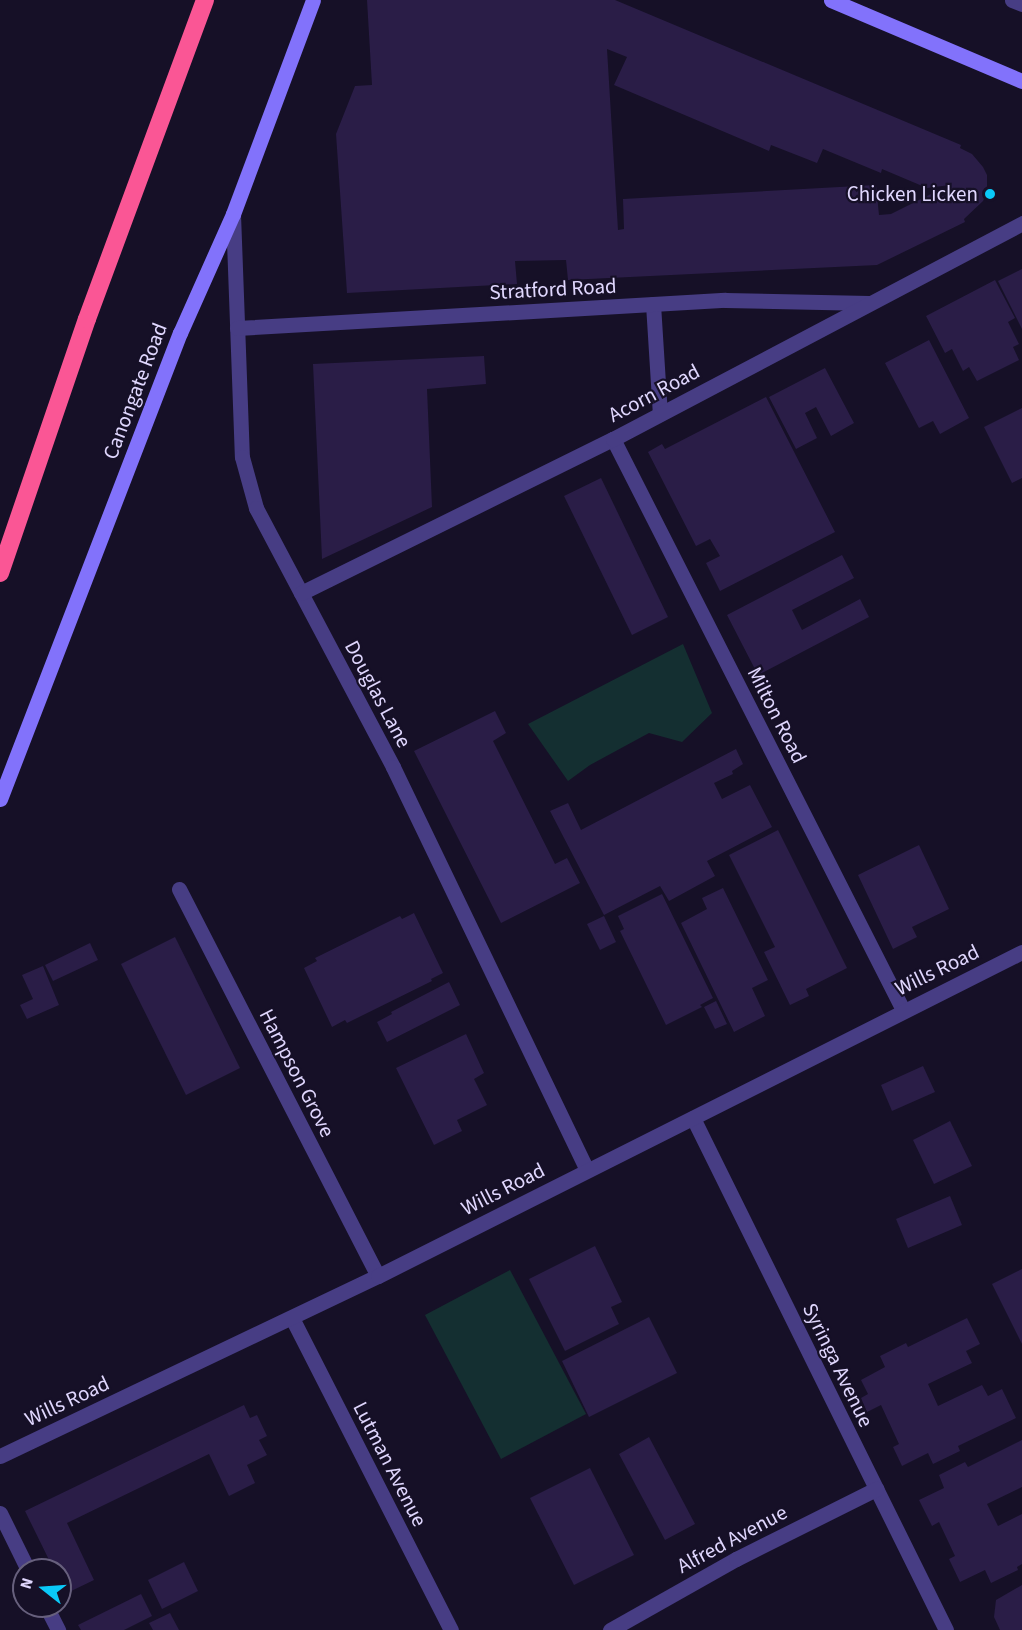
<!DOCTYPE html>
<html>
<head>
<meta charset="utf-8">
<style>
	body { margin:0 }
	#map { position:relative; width:1022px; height:1630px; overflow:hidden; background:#161027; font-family:"Source Sans 3",sans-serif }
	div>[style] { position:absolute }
	.green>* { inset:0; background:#142f31 }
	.building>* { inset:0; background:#2a1d47 }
	.street>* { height:15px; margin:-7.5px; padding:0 7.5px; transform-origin:7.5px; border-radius:7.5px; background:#473d84 }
	.secondary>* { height:15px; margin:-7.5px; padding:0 7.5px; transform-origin:7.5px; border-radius:7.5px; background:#8272fb }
	.highway>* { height:18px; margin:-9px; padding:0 9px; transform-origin:9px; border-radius:9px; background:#fa5695 }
	.dots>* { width:16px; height:16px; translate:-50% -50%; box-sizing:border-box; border:3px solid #161027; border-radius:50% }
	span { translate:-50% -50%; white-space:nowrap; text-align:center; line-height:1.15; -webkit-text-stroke:4.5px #161027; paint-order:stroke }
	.poi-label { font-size:21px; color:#e0d7fe }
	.right { translate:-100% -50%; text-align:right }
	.street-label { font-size:21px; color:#e0d7fe }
	.north { position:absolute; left:12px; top:1558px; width:60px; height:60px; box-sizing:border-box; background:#161027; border:2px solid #67607d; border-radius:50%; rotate:287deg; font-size:16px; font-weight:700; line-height:24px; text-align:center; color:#e0d7fe }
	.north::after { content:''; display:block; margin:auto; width:21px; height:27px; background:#0ac9f8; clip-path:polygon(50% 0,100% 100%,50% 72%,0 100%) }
</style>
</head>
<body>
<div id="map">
	<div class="green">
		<i style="clip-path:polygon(683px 644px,712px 713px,682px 742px,649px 733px,590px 765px,568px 781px,528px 724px)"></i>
		<i style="clip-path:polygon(510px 1270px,586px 1414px,501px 1459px,425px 1315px)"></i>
	</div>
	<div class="building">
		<i style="clip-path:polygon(evenodd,367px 0,615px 0,961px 145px,960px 148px,972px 154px,983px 167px,987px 175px,987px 192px,983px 201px,964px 219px,965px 222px,877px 265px,568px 280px,566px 260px,515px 261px,517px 284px,347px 293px,336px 134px,355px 86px,372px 85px,367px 0,607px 49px,627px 57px,614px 85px,769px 151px,771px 145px,817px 163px,823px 149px,881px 173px,882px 169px,927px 188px,950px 185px,951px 192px,937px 199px,933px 193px,891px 214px,879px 215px,876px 185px,623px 199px,624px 229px,618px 230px,607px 49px)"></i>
		<i style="clip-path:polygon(1022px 269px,1022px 329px,998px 281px)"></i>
		<i style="clip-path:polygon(995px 280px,1015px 318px,1008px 322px,1019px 344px,1013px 347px,1019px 360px,977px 381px,969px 367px,963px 371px,952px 349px,945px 353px,926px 316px)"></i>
		<i style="clip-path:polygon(929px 340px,969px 418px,940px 434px,933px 421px,919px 428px,885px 363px)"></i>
		<i style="clip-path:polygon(484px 356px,486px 384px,427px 389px,432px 507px,322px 559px,313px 364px)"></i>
		<i style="clip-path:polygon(825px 368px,854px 423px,831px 436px,816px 407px,805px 413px,817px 438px,796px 449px,769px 397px)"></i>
		<i style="clip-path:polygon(766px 397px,835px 532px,720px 591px,706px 563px,720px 556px,710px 539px,696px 546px,648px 452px,662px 444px,665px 449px)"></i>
		<i style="clip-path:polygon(1022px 408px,1022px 478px,1012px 483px,984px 427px)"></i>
		<i style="clip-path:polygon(601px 478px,668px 617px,632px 635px,564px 496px)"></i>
		<i style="clip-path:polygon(842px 555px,854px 578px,792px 610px,802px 630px,860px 599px,869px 617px,758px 675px,727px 615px)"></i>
		<i style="clip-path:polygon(495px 711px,506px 733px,493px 741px,555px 864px,567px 858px,580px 883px,501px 923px,414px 751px)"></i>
		<i style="clip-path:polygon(736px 749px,743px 764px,732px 771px,733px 774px,714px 783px,722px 799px,750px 785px,772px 827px,707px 861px,715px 876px,669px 901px,660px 886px,604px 915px,550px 811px,568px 803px,581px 830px)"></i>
		<i style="clip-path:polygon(778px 830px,847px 968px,806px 989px,809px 996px,790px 1005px,764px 952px,775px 947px,729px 855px)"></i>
		<i style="clip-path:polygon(919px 845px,949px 909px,912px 927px,917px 937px,893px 949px,858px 875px)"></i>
		<i style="clip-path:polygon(723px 888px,768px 980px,752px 988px,765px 1016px,734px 1032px,681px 923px,707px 909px,702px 898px)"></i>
		<i style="clip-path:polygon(662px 894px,713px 998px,700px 1005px,702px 1007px,666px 1025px,620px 931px,624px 929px,618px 916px)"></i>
		<i style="clip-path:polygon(414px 913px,443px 973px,431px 979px,432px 981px,347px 1023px,345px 1020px,332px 1027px,304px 968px,317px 961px,315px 958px,400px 916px,402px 919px)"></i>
		<i style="clip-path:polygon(604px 916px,616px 942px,600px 950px,587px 924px)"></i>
		<i style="clip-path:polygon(175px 937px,240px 1068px,186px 1095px,121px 964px)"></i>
		<i style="clip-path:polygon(90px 943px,98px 960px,53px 981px,45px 965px)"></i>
		<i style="clip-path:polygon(43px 966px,59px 1005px,27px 1019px,20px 1005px,33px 999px,22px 975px)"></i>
		<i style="clip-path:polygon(449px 982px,460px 1005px,387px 1042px,377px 1022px,392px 1014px,391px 1012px)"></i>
		<i style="clip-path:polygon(716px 1001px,727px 1024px,715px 1029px,704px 1007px)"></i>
		<i style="clip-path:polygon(466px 1034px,484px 1073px,474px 1079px,487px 1105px,457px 1120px,462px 1131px,434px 1145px,396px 1068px)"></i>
		<i style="clip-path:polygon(923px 1066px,935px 1092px,892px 1111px,881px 1085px)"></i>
		<i style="clip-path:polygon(950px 1121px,972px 1166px,934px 1184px,913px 1140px)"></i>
		<i style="clip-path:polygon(950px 1196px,962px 1225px,908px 1248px,896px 1219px)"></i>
		<i style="clip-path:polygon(595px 1246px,622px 1302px,611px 1307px,619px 1324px,565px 1351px,529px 1279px)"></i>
		<i style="clip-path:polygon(1022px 1269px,1022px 1344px,992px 1284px)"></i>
		<i style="clip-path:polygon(649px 1317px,677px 1373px,589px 1417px,562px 1361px)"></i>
		<i style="clip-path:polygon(967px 1318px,980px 1344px,966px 1351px,972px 1363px,928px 1384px,938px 1406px,982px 1385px,988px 1396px,1002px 1389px,1016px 1418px,958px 1446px,960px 1451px,933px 1464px,928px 1453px,902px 1466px,893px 1447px,899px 1444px,881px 1405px,867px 1412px,861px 1398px,868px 1394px,861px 1380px,885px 1367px,880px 1356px,906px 1343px,908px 1347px)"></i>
		<i style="clip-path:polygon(244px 1405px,250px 1418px,257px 1415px,267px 1436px,259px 1440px,267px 1455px,247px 1465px,255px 1483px,229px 1496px,209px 1454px,67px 1523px,94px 1580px,65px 1594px,60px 1583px,60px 1570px,54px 1570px,25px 1511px)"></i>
		<i style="clip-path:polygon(649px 1437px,695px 1524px,665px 1540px,619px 1454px)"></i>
		<i style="clip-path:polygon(1022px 1440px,1022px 1487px,987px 1504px,998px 1526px,1022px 1514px,1022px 1564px,1017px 1567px,1018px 1570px,991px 1583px,985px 1570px,960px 1582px,949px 1559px,955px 1556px,939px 1522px,932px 1526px,919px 1500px,944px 1488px,939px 1475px,965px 1462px,968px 1467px)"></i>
		<i style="clip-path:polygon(590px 1468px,634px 1555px,574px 1585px,530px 1498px)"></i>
		<i style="clip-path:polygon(184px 1562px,198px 1591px,162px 1609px,148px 1580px)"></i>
		<i style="clip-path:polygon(1022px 1585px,1022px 1630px,1000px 1630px,994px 1617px,996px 1600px)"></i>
		<i style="clip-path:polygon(141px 1594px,152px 1616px,124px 1630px,81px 1630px,78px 1625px)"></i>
		<i style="clip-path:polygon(170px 1613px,179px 1630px,153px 1630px,149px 1623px)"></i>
	</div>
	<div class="street">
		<i style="left:1012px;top:0;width:11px;rotate:22deg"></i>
		<i style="left:233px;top:214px;width:243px;rotate:87.9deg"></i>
		<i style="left:242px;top:457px;width:53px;rotate:74.6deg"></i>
		<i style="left:256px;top:508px;width:293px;rotate:62.1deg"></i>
		<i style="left:393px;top:767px;width:447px;rotate:64.3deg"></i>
		<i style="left:653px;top:304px;width:110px;rotate:86.4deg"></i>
		<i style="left:237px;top:328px;width:489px;rotate:-3.3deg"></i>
		<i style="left:725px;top:300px;width:144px;rotate:1.2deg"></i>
		<i style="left:613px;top:439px;width:640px;rotate:63.07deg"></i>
		<i style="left:301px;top:593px;width:348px;rotate:-26.3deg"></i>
		<i style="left:613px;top:439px;width:463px;rotate:-27.8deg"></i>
		<i style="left:179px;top:889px;width:435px;rotate:62.8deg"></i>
		<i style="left:693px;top:1118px;width:571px;rotate:63.7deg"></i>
		<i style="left:292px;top:1318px;width:350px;rotate:63deg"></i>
		<i style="left:0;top:1456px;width:419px;rotate:-25.5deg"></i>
		<i style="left:378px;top:1276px;width:721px;rotate:-26.71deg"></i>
		<i style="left:0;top:1513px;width:64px;rotate:63.8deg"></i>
		<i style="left:46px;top:1606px;width:27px;rotate:63deg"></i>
		<i style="left:610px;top:1630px;width:145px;rotate:-29.4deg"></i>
		<i style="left:736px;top:1559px;width:157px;rotate:-26.6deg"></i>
	</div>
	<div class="secondary">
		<i style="left:831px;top:0;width:207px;rotate:23deg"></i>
		<i style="left:0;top:799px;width:500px;rotate:-68.9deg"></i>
		<i style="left:180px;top:333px;width:130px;rotate:-66deg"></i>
		<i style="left:233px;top:214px;width:228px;rotate:-69.5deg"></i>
	</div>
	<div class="highway">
		<i style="left:0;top:573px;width:268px;rotate:-71.1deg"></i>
		<i style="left:87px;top:319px;width:340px;rotate:-69.7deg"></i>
	</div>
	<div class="dots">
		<i style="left:990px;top:194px;background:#0ac9f8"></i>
	</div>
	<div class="poi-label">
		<span class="right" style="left:978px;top:194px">Chicken Licken</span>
	</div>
	<div class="street-label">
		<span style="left:553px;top:289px;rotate:-3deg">Stratford Road</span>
		<span style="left:135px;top:391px;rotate:-69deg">Canongate Road</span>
		<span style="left:654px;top:393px;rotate:-28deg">Acorn Road</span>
		<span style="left:378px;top:694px;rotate:62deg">Douglas Lane</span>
		<span style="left:777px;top:715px;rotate:63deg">Milton Road</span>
		<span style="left:937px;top:970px;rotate:-26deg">Wills Road</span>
		<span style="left:297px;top:1073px;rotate:63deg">Hampson Grove</span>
		<span style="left:503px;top:1189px;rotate:-27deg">Wills Road</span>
		<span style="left:838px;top:1365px;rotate:64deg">Syringa Avenue</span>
		<span style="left:67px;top:1401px;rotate:-25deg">Wills Road</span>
		<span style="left:390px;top:1464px;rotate:63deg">Lutman Avenue</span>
		<span style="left:732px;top:1539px;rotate:-28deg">Alfred Avenue</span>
	</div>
	<div class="north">N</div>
</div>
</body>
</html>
